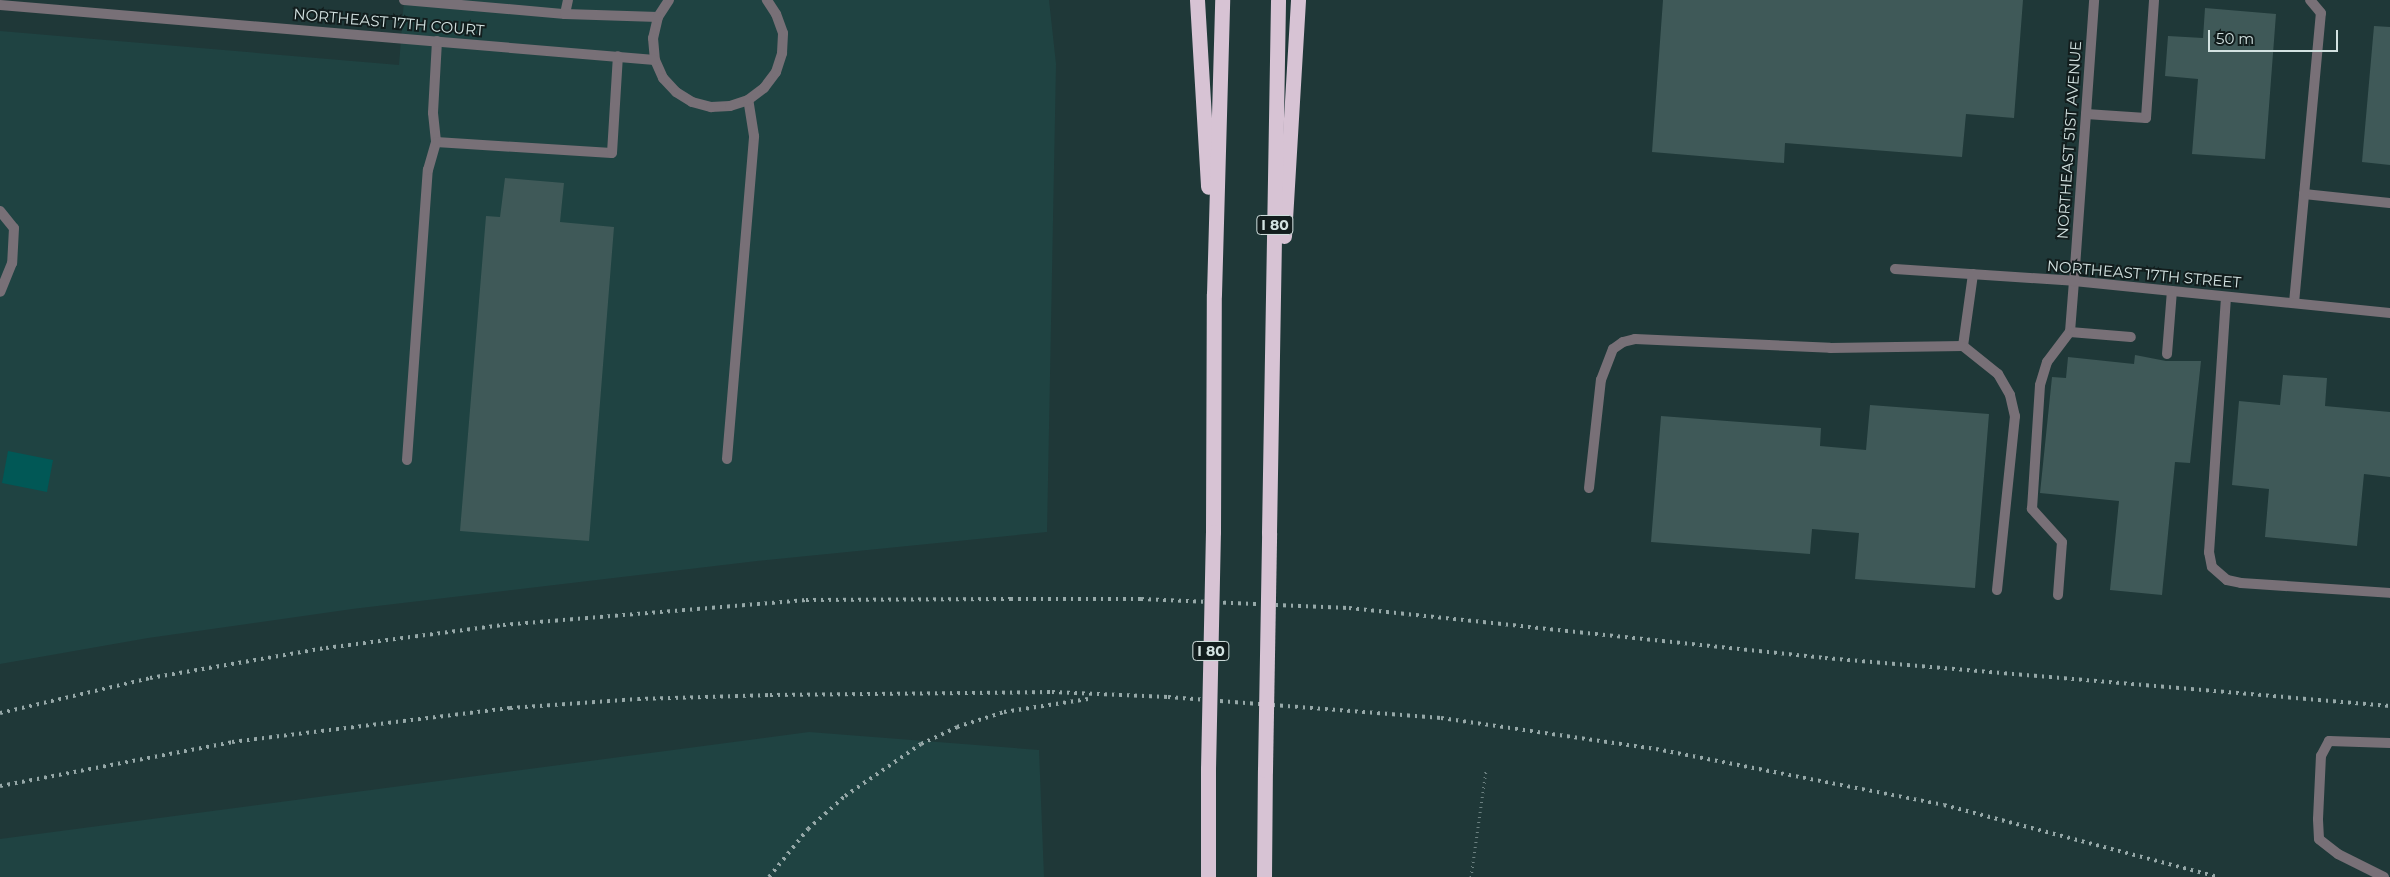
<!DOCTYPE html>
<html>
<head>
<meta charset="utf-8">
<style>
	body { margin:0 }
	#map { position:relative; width:2390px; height:877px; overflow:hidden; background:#1f3838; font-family:Montserrat,sans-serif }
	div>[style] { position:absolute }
	.built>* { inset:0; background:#1f4342 }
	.green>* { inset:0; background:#015856 }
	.building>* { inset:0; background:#3f5958 }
	.path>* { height:3px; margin-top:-1.5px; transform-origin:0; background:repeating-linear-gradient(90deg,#6b8080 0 1px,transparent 0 5px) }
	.service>* { height:10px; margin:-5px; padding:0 5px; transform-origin:5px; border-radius:5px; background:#787077 }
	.minor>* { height:10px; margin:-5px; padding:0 5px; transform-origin:5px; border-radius:5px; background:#787077 }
	.tertiary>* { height:10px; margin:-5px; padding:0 5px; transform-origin:5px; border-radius:5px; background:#787077 }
	.motorway>* { height:15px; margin:-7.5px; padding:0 7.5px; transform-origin:7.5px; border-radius:7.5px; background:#d7c3d4 }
	.rail>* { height:4px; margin-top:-2px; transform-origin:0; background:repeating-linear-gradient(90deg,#96a8a8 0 2.5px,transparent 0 7.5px) }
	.motorway-bridge>* { height:15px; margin:-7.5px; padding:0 7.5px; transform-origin:7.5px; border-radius:7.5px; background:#d7c3d4 }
	span { translate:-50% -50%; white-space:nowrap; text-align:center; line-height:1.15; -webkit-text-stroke:4px #121d1d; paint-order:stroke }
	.shield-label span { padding:1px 4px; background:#121d1d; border:1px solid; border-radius:4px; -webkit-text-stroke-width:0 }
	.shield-label { font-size:14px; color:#d3e2e1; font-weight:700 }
	.street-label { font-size:15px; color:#d3e2e1 }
	.scale { position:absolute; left:2208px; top:30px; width:130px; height:22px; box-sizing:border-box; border:2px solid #d3e2e1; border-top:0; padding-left:6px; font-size:15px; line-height:18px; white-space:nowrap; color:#d3e2e1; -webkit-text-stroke:4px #121d1d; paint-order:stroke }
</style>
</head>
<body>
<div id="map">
	<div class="built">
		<i style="clip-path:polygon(404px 0,1049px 0,1056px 64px,1047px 532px,757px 561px,352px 609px,148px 638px,0 664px,0 31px,399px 65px)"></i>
		<i style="clip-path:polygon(809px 732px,1039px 750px,1044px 877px,0 877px,0 839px)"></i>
	</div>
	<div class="green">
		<i style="clip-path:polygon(8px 451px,53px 460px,47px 492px,2px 483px)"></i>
	</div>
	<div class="building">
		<i style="clip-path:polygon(1663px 0,2023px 0,2014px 118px,1966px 114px,1962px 157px,1785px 143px,1784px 163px,1652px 152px)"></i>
		<i style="clip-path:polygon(2205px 8px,2276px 14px,2265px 159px,2192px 154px,2198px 79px,2165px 76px,2168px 36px,2203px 38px)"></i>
		<i style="clip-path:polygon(2374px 26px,2390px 27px,2390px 165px,2362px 162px)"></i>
		<i style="clip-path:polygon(505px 178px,564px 183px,560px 222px,614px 227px,589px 541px,460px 531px,486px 216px,500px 217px)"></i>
		<i style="clip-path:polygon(2135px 355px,2166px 361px,2201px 361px,2190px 463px,2175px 462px,2162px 595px,2110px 590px,2119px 501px,2040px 493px,2052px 377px,2066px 378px,2068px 357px,2134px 364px)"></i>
		<i style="clip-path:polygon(2283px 375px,2327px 378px,2325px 406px,2390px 412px,2390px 477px,2364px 474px,2357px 546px,2265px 537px,2269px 489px,2232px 485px,2239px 401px,2280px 405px)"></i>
		<i style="clip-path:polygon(1870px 405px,1989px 414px,1975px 588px,1855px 579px,1859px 533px,1812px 529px,1810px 554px,1651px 542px,1661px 416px,1821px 428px,1820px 446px,1866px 450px)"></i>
	</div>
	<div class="path">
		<i style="left:1471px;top:877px;width:108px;rotate:-82deg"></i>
	</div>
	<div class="service">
		<i style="left:565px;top:14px;width:14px;rotate:-78deg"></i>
		<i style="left:437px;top:41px;width:72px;rotate:93.2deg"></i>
		<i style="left:433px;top:113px;width:29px;rotate:84deg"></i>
		<i style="left:436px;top:142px;width:176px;rotate:3.6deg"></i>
		<i style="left:612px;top:153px;width:97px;rotate:-86.5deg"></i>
		<i style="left:2086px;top:114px;width:60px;rotate:3.8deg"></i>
		<i style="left:2146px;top:118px;width:118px;rotate:-86.1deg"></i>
		<i style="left:2304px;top:194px;width:86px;rotate:6deg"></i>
		<i style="left:0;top:211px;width:22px;rotate:51deg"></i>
		<i style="left:14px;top:228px;width:35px;rotate:93deg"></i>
		<i style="left:12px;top:263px;width:31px;rotate:112deg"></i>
		<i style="left:1973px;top:274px;width:73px;rotate:97.9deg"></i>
		<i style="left:1963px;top:346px;width:45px;rotate:38.7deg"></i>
		<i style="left:1998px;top:374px;width:24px;rotate:60deg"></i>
		<i style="left:2010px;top:395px;width:22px;rotate:77deg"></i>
		<i style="left:2015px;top:416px;width:175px;rotate:95.9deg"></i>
		<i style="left:2074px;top:281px;width:51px;rotate:94.5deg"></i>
		<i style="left:2070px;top:332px;width:61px;rotate:4.7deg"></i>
		<i style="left:2226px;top:297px;width:256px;rotate:93.8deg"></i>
		<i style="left:2209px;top:552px;width:15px;rotate:79deg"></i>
		<i style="left:2212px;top:567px;width:20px;rotate:41deg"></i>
		<i style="left:2227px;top:580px;width:14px;rotate:12deg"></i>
		<i style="left:2241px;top:583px;width:149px;rotate:3.8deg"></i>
		<i style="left:2294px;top:303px;width:291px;rotate:-84.7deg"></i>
		<i style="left:2321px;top:13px;width:17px;rotate:-130deg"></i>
		<i style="left:2167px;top:354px;width:63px;rotate:-85.5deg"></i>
		<i style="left:727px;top:459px;width:324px;rotate:-85.2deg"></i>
		<i style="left:754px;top:136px;width:36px;rotate:-99deg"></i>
		<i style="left:407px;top:460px;width:291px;rotate:-85.9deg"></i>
		<i style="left:428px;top:170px;width:29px;rotate:-74deg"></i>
		<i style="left:1589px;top:488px;width:109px;rotate:-83.7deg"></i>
		<i style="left:1601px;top:380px;width:33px;rotate:-69deg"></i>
		<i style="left:1613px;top:349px;width:12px;rotate:-35deg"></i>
		<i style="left:1623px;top:342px;width:12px;rotate:-14deg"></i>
		<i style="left:1635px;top:339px;width:195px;rotate:2.6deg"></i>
		<i style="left:1830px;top:348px;width:133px;rotate:-0.9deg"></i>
		<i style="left:2058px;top:595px;width:53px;rotate:-85.7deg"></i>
		<i style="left:2062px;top:542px;width:45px;rotate:-132.3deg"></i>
		<i style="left:2032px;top:509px;width:124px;rotate:-86.3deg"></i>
		<i style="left:2040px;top:385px;width:24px;rotate:-73deg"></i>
		<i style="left:2047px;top:362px;width:38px;rotate:-53deg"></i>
		<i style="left:2384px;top:877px;width:51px;rotate:-153.4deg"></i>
		<i style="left:2338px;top:854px;width:24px;rotate:-142deg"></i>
		<i style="left:2319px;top:839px;width:20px;rotate:-93deg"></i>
		<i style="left:2318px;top:819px;width:63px;rotate:-87.3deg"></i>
		<i style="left:2321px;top:756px;width:17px;rotate:-62deg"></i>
		<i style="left:2329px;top:741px;width:61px;rotate:1.9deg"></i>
	</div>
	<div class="minor">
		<i style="left:404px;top:0;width:162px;rotate:5deg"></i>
		<i style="left:565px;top:14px;width:93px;rotate:1.8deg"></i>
		<i style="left:669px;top:0;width:20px;rotate:123deg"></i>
		<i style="left:658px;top:17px;width:22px;rotate:103deg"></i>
		<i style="left:653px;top:38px;width:22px;rotate:85deg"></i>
		<i style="left:655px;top:60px;width:20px;rotate:66deg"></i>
		<i style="left:663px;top:78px;width:19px;rotate:47deg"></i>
		<i style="left:676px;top:92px;width:19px;rotate:32deg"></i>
		<i style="left:692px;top:102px;width:20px;rotate:15deg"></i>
		<i style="left:711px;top:107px;width:19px;rotate:-3deg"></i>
		<i style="left:730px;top:106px;width:19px;rotate:-18deg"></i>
		<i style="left:748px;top:100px;width:20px;rotate:-37deg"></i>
		<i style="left:764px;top:88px;width:20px;rotate:-53deg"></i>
		<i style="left:776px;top:72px;width:20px;rotate:-72deg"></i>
		<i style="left:782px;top:53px;width:20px;rotate:-87deg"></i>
		<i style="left:783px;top:33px;width:20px;rotate:-110deg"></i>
		<i style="left:776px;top:14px;width:17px;rotate:-123deg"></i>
		<i style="left:0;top:5px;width:657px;rotate:4.8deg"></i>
	</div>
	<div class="tertiary">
		<i style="left:1895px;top:269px;width:179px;rotate:3.8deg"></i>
		<i style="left:2074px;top:281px;width:318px;rotate:5.8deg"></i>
		<i style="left:2074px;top:281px;width:282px;rotate:-85.9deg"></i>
	</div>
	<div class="motorway">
		<i style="left:1197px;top:0;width:187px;rotate:86.6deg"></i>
		<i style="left:1284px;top:236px;width:236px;rotate:-86.6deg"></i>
		<i style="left:1213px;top:532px;width:238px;rotate:-89.8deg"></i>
		<i style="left:1214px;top:294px;width:294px;rotate:-88.4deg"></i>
		<i style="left:1269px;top:533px;width:533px;rotate:-89.03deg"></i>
		<i style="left:1208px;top:877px;width:108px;rotate:-90deg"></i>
		<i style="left:1264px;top:877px;width:107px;rotate:-89.5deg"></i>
	</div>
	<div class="rail">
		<i style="left:0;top:713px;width:154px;rotate:-13.1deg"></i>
		<i style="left:150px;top:678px;width:179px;rotate:-9.7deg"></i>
		<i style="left:326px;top:648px;width:178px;rotate:-7.4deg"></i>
		<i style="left:503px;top:625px;width:304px;rotate:-4.7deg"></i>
		<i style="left:806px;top:600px;width:205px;rotate:-0.3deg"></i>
		<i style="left:1011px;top:599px;width:130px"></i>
		<i style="left:1141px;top:599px;width:208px;rotate:2.5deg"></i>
		<i style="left:1349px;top:608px;width:479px;rotate:6deg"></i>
		<i style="left:1825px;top:658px;width:567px;rotate:4.86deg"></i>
		<i style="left:0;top:786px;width:236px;rotate:-10.7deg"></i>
		<i style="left:232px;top:742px;width:280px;rotate:-7deg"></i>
		<i style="left:510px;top:708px;width:128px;rotate:-4deg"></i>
		<i style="left:638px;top:699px;width:132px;rotate:-1.7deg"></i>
		<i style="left:770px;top:695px;width:282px;rotate:-0.6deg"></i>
		<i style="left:1052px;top:692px;width:116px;rotate:2.5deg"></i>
		<i style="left:1168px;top:697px;width:274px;rotate:4.4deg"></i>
		<i style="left:1441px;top:718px;width:217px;rotate:8.2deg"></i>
		<i style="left:1656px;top:749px;width:293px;rotate:11deg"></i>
		<i style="left:1944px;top:805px;width:284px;rotate:14.7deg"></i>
		<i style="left:769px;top:877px;width:62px;rotate:-50.9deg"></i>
		<i style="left:808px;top:829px;width:50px;rotate:-41.7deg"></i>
		<i style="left:845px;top:796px;width:92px;rotate:-34.4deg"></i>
		<i style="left:921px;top:744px;width:40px;rotate:-25deg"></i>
		<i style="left:957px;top:727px;width:49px;rotate:-17.7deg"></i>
		<i style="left:1004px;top:712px;width:85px;rotate:-8.8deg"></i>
	</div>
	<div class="motorway-bridge">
		<i style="left:1208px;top:769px;width:237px;rotate:-88.8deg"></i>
		<i style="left:1265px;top:770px;width:237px;rotate:-89deg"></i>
	</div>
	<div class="shield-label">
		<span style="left:1275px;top:225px">I 80</span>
		<span style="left:1211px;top:651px">I 80</span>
	</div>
	<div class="street-label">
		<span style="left:389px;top:22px;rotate:5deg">NORTHEAST 17TH COURT</span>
		<span style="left:2069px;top:140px;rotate:-86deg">NORTHEAST 51ST AVENUE</span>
		<span style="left:2144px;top:274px;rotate:5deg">NORTHEAST 17TH STREET</span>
	</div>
	<div class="scale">50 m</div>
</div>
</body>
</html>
